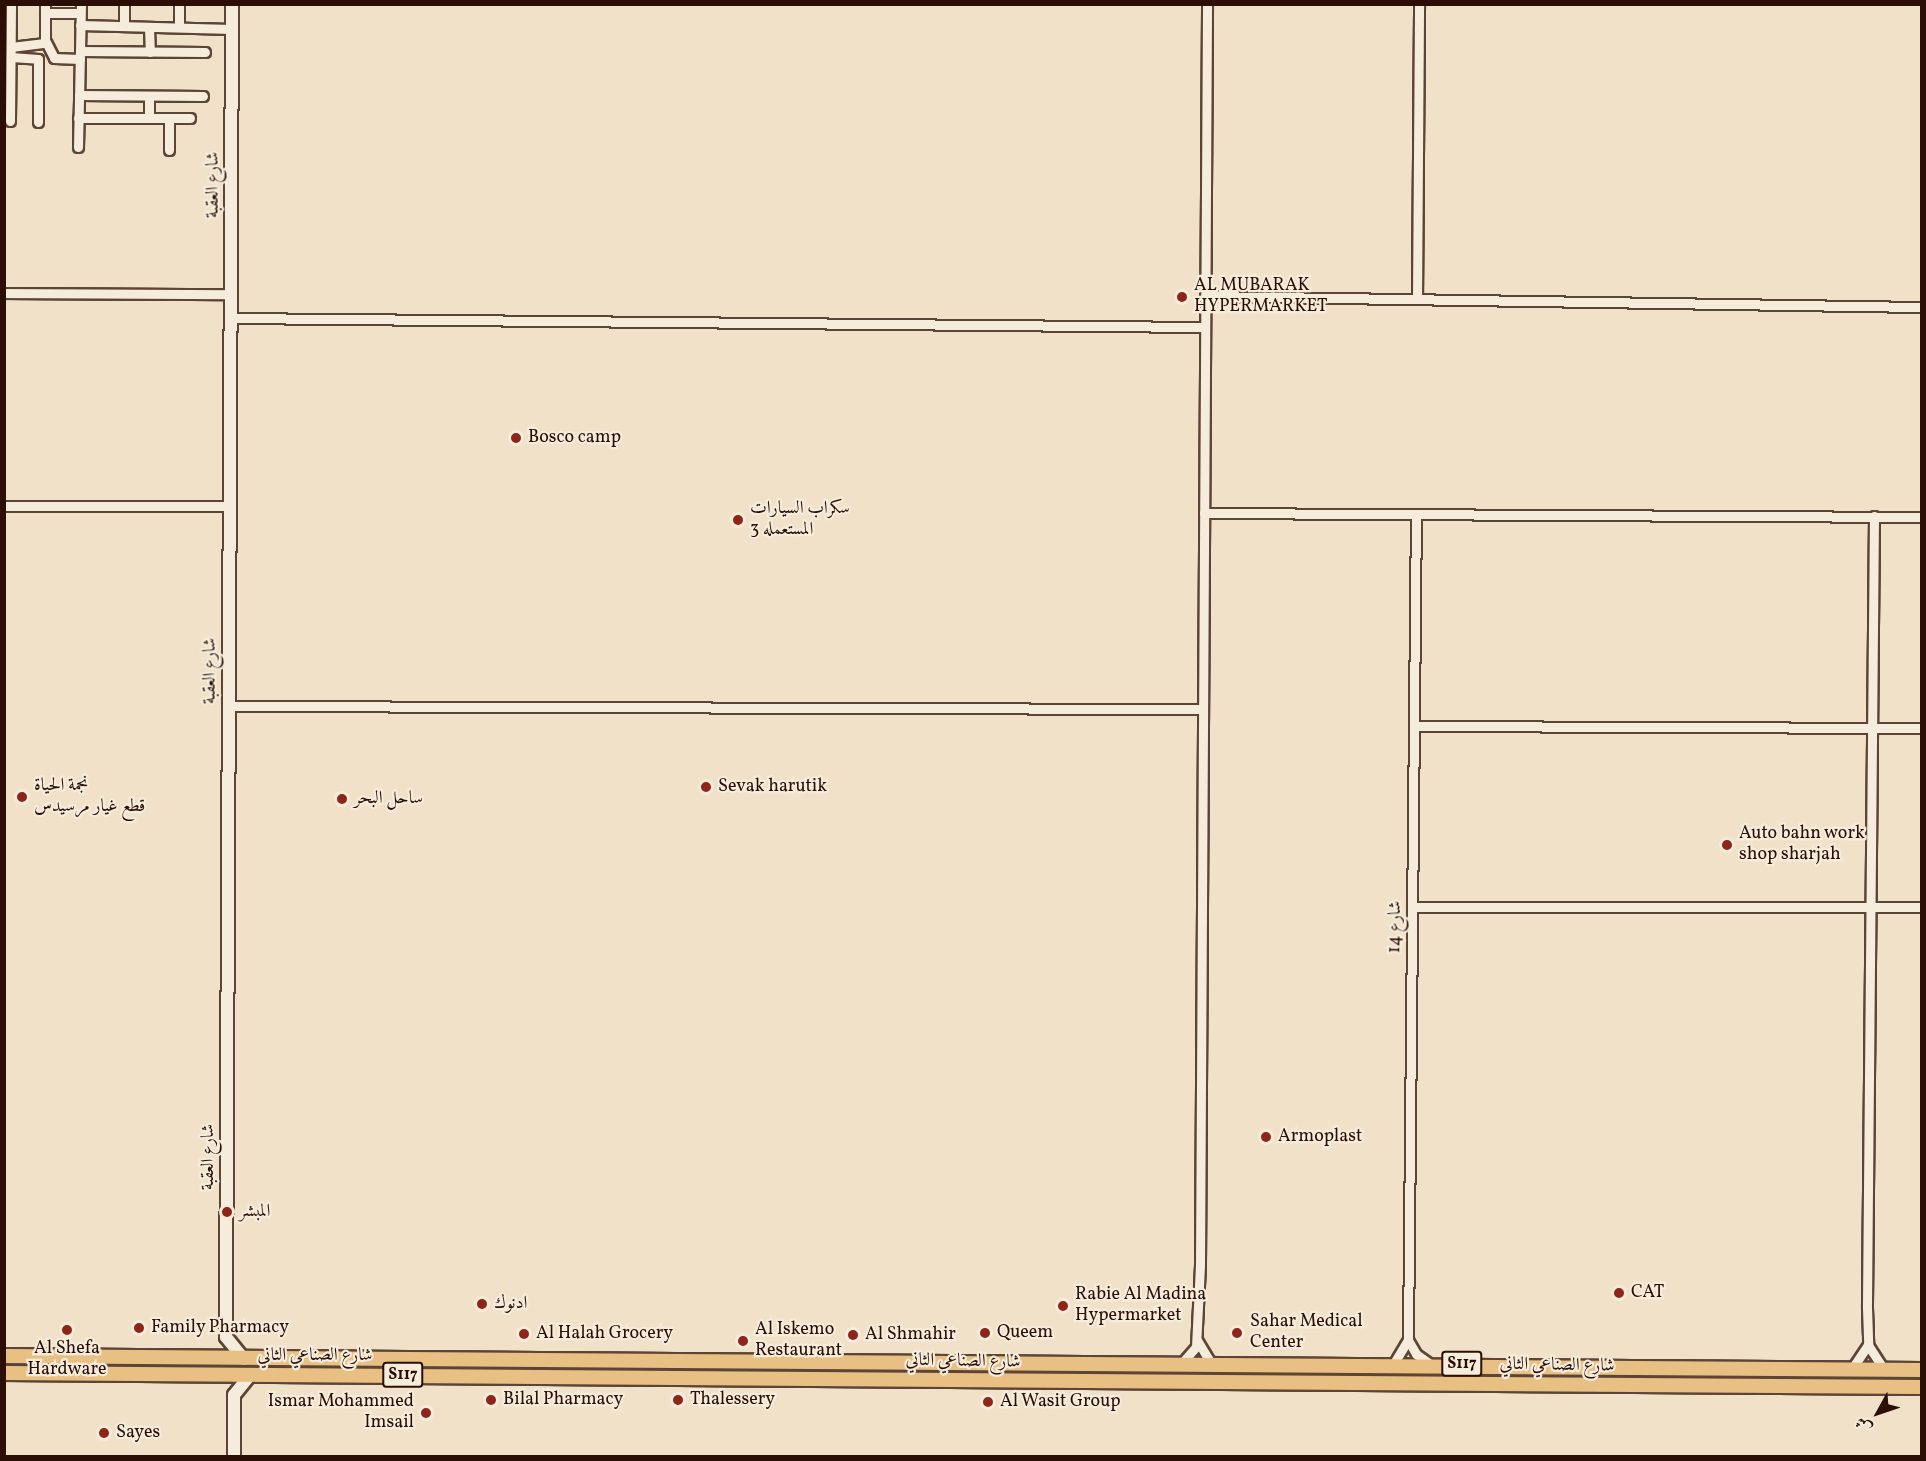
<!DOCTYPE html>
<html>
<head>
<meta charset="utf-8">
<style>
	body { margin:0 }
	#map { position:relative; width:1926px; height:1461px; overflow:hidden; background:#f0e1c8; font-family:Vollkorn,Amiri,serif }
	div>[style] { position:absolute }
	.roads { filter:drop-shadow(2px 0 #5c4436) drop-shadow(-2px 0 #5c4436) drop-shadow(0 2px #5c4436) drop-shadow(0 -2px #5c4436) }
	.street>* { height:9px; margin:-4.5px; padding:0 4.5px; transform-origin:4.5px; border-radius:4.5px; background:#f5ecdb }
	.secondary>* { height:12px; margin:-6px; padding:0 6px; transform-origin:6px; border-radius:6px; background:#f5ecdb }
	.primary>* { height:14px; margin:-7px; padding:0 7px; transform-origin:7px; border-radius:7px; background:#e8c084 }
	.dots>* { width:16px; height:16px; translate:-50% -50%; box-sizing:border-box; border:3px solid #f5ecdb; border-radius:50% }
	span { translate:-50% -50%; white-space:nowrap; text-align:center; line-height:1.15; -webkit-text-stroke:4.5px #f5ecdb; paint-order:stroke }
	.shield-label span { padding:2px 4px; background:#f5ecdb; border:2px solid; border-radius:4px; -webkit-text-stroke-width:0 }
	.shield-label { font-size:16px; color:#2b0f06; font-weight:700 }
	.street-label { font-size:18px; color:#2b0f06 }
	.poi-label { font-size:18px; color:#2b0f06 }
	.left { translate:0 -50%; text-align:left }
	.right { translate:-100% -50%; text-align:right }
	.frame { position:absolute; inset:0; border:6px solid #2b0f06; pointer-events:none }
	.north { position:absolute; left:1848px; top:1383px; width:60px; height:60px; -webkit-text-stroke:4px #f5ecdb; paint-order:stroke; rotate:230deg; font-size:16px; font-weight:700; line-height:24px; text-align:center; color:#2b0f06 }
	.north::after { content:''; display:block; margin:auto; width:21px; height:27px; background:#2b0f06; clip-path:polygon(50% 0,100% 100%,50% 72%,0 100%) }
</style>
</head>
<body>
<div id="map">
	<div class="roads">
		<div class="street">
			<i style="left:124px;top:4px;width:22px;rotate:90deg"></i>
			<i style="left:179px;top:4px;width:23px;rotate:90deg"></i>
			<i style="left:45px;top:13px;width:35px"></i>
			<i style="left:80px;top:25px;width:152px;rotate:1.5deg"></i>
			<i style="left:149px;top:27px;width:25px;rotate:88deg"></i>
			<i style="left:45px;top:40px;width:20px;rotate:63deg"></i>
			<i style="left:54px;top:58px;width:26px;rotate:2deg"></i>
			<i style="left:11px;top:47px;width:34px;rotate:-7deg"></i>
			<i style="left:45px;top:43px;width:39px;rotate:-90deg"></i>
			<i style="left:80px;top:51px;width:125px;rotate:0.5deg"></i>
			<i style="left:11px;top:57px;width:27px;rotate:4deg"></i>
			<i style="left:38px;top:59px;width:63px;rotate:90deg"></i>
			<i style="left:79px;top:95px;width:124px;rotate:0.5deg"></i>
			<i style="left:78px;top:118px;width:112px"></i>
			<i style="left:149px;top:118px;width:22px;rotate:-90deg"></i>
			<i style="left:10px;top:121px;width:117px;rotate:-89.5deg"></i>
			<i style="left:78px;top:147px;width:143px;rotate:-88.8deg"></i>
			<i style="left:169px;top:150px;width:32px;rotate:-90deg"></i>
			<i style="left:4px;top:293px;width:227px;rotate:0.3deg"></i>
			<i style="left:1205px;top:296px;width:717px;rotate:0.88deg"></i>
			<i style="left:1417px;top:299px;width:295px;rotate:-89.6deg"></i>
			<i style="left:231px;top:318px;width:974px;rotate:0.53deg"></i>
			<i style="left:4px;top:506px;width:226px"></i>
			<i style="left:1204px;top:513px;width:718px;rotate:0.32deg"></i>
			<i style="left:1874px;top:516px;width:792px;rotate:90.51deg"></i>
			<i style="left:1867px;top:1308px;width:37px;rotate:88deg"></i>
			<i style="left:1868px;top:1345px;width:30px;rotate:57deg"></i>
			<i style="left:229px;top:706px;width:974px;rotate:0.18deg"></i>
			<i style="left:1414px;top:726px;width:508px;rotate:0.23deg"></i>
			<i style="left:1413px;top:907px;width:509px"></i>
			<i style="left:1197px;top:1340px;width:29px;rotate:59deg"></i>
			<i style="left:1408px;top:1340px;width:16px;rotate:60deg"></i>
			<i style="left:1416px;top:1354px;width:16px;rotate:35deg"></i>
			<i style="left:1394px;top:1363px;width:27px;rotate:-59deg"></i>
			<i style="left:1408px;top:1340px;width:826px;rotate:-89.45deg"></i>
			<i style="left:1181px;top:1364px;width:23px;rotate:-49deg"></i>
			<i style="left:1196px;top:1347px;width:82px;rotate:-87.2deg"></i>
			<i style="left:1200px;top:1265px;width:1261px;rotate:-89.68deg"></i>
			<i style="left:1851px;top:1370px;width:30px;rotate:-56deg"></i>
		</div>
		<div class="secondary">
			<i style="left:232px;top:4px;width:1333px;rotate:90.26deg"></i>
			<i style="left:226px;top:1337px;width:28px;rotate:51deg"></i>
			<i style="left:234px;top:1456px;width:61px;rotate:-90deg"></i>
			<i style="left:234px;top:1395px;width:27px;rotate:-51deg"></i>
		</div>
		<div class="primary">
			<i style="left:4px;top:1356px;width:1918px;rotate:0.42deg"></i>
			<i style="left:4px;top:1373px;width:1918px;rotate:0.42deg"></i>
		</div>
	</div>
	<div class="dots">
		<i style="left:1182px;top:297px;background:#8f2418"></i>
		<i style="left:516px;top:438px;background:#8f2418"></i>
		<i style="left:738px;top:520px;background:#8f2418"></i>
		<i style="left:706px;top:787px;background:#8f2418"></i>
		<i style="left:22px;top:797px;background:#8f2418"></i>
		<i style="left:342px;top:799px;background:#8f2418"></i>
		<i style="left:1727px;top:845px;background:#8f2418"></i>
		<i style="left:1266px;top:1137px;background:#8f2418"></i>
		<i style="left:227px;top:1212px;background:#8f2418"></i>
		<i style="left:1619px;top:1293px;background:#8f2418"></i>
		<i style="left:482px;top:1304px;background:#8f2418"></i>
		<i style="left:1063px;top:1306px;background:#8f2418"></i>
		<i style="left:139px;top:1328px;background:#8f2418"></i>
		<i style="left:67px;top:1330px;background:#8f2418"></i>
		<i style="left:985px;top:1333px;background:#8f2418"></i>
		<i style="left:1237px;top:1333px;background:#8f2418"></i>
		<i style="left:524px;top:1334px;background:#8f2418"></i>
		<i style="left:853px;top:1335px;background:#8f2418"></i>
		<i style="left:743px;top:1341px;background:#8f2418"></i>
		<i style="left:491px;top:1400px;background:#8f2418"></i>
		<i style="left:678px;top:1400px;background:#8f2418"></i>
		<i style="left:988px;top:1402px;background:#8f2418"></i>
		<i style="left:426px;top:1413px;background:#8f2418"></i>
		<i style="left:104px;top:1433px;background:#8f2418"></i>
	</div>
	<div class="shield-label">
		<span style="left:1462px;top:1364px">S117</span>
		<span style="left:403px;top:1375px">S117</span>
	</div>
	<div class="street-label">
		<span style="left:214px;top:185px;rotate:-90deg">شارع العقبة</span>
		<span style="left:211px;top:671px;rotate:-90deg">شارع العقبة</span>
		<span style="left:1396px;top:927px;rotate:-89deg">شارع 14</span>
		<span style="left:209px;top:1157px;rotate:-90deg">شارع العقبة</span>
		<span style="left:315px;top:1356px">شارع الصناعي الثاني</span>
		<span style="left:963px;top:1362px;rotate:1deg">شارع الصناعي الثاني</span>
		<span style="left:1557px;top:1366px;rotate:1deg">شارع الصناعي الثاني</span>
	</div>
	<div class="poi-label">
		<span class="left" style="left:1194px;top:297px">AL MUBARAK<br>HYPERMARKET</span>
		<span class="left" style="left:528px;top:438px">Bosco camp</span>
		<span class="left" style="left:750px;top:520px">سكراب السيارات<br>المستعمله 3</span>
		<span class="left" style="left:34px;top:797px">نجمة الحياة<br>قطع غيار مرسيدس</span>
		<span class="left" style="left:718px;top:787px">Sevak harutik</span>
		<span class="left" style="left:354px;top:799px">ساحل البحر</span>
		<span class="left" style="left:1739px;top:845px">Auto bahn work<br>shop sharjah</span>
		<span class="left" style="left:1278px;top:1137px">Armoplast</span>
		<span class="left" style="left:239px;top:1212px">المبشر</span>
		<span class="left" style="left:1631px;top:1293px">CAT</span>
		<span class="left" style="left:1075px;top:1306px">Rabie Al Madina<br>Hypermarket</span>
		<span class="left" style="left:494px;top:1304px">ادنوك</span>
		<span class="left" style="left:1250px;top:1333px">Sahar Medical<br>Center</span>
		<span class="left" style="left:151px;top:1328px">Family Pharmacy</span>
		<span class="left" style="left:755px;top:1341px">Al Iskemo<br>Restaurant</span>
		<span class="left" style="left:997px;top:1333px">Queem</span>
		<span class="left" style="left:536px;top:1334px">Al Halah Grocery</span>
		<span class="left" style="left:865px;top:1335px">Al Shmahir</span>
		<span style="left:67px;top:1360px">Al Shefa<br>Hardware</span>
		<span class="left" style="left:503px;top:1400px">Bilal Pharmacy</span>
		<span class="left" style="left:690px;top:1400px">Thalessery</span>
		<span class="left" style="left:1000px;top:1402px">Al Wasit Group</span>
		<span class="right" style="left:414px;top:1413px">Ismar Mohammed<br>Imsail</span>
		<span class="left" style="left:116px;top:1433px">Sayes</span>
	</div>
	<div class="frame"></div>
	<div class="north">ش</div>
</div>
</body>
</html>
